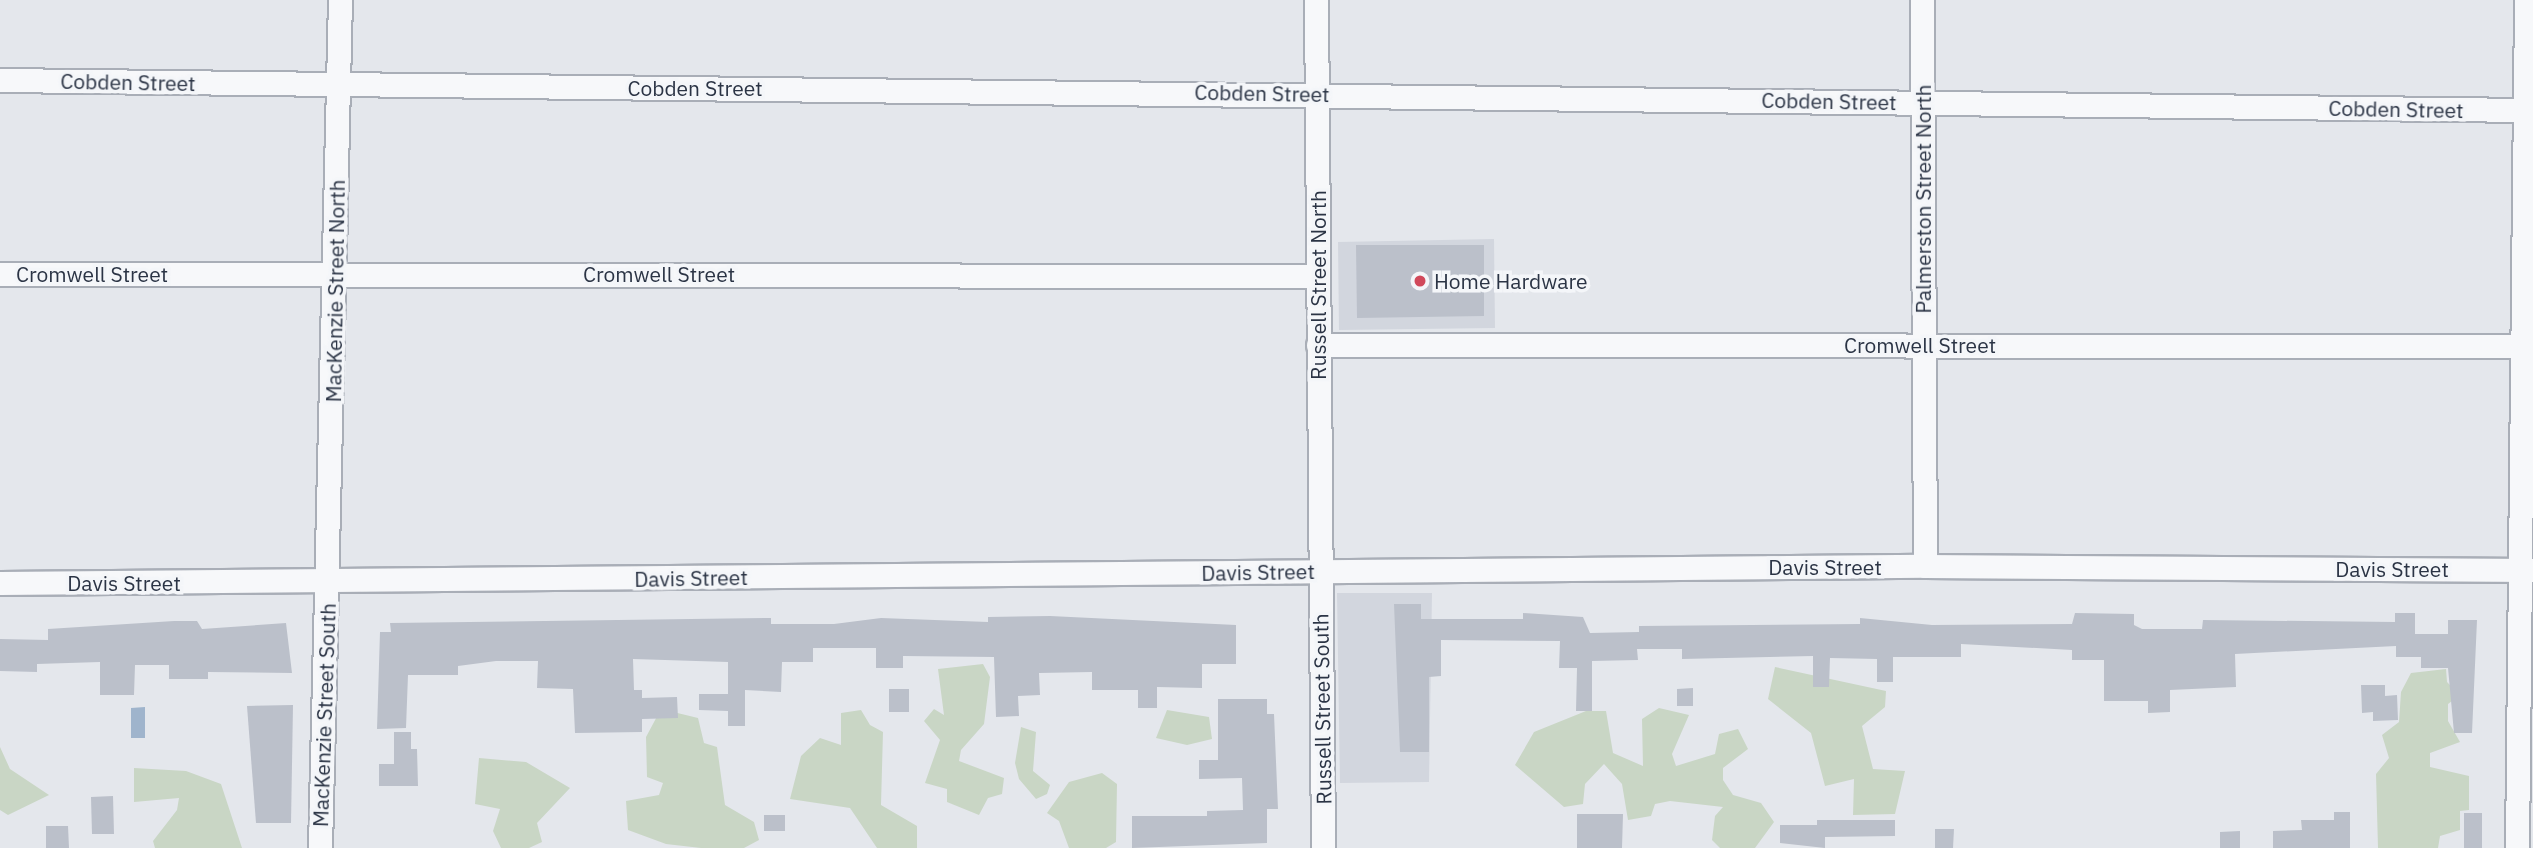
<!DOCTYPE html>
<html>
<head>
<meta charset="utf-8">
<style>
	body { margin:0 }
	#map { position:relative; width:2533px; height:848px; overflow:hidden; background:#e4e7ec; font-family:"IBM Plex Sans",sans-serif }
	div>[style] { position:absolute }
	.built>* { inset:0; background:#d2d6de }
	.green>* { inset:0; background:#c9d6c5 }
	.water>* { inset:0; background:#9fb4cc }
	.building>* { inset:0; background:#bbc0ca }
	.roads { filter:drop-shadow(2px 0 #a9aeb7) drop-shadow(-2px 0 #a9aeb7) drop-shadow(0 2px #a9aeb7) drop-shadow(0 -2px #a9aeb7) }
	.minor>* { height:23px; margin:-11.5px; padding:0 11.5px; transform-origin:11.5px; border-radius:11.5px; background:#f7f8fa }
	.dots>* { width:19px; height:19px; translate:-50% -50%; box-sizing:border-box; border:4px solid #f4f6f9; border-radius:50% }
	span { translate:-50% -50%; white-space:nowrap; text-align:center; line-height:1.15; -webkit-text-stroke:7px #f4f6f9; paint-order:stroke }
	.street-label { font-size:21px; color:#2b3445 }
	.poi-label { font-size:21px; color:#2b3445 }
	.left { translate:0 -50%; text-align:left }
</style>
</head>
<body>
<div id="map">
	<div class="built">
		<i style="clip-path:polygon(1494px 239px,1495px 328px,1339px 330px,1338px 242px)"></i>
		<i style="clip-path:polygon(1337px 593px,1432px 593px,1429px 782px,1340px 783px)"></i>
	</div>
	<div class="green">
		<i style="clip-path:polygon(983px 664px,990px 677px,984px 724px,961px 750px,959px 761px,1004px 778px,1002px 794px,988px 798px,979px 815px,947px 802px,947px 789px,925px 783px,940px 740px,924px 721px,934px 709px,944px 715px,938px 669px)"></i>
		<i style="clip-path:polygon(1775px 667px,1886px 691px,1885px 707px,1862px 726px,1873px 769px,1905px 771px,1895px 814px,1853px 815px,1854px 779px,1825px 786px,1811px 733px,1768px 699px)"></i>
		<i style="clip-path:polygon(2446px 669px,2447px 682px,2460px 695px,2448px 704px,2448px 721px,2460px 742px,2430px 753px,2430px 767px,2469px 776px,2469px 810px,2460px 811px,2460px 830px,2440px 836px,2438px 848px,2378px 848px,2376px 774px,2389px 758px,2382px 735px,2399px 722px,2401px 692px,2411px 673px)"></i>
		<i style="clip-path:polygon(1659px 708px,1689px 715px,1672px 754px,1676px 766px,1715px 754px,1719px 734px,1738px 729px,1748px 749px,1723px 768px,1723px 780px,1733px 795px,1761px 803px,1774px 822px,1755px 848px,1720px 848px,1712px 840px,1715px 816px,1723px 807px,1670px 801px,1655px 804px,1651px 816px,1628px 820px,1622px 784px,1604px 764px,1585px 784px,1583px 804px,1564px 807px,1515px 765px,1534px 732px,1586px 711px,1606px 711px,1613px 753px,1643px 766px,1642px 719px)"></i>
		<i style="clip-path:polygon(661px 709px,698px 718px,704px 743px,717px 747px,725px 805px,754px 822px,759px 840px,744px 848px,701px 848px,666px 844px,628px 830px,626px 801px,659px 795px,663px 783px,647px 777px,646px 737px)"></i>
		<i style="clip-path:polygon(861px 710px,870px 725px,883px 732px,881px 805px,917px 826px,917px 848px,877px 848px,850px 808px,790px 799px,801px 756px,820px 738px,841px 745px,841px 713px)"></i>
		<i style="clip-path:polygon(1167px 710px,1209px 717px,1212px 739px,1187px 745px,1156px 738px)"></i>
		<i style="clip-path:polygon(1021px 727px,1036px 732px,1033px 771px,1050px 785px,1047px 794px,1036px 799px,1019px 779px,1015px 763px)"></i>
		<i style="clip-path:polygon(0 747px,10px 769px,49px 795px,8px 815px,0 810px)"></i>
		<i style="clip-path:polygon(479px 758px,526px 762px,570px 788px,537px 823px,542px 842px,529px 848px,501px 848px,493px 831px,500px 809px,475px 804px)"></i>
		<i style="clip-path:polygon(134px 768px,186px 771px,221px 784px,242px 848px,155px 848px,153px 841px,177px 810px,179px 798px,134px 802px)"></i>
		<i style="clip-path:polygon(1102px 773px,1117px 784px,1116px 842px,1106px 848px,1069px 848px,1059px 821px,1047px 813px,1069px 782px)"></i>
	</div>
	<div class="water">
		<i style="clip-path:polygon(145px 707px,145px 738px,131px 738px,131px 708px)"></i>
	</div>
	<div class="building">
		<i style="clip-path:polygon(1356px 245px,1484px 245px,1484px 316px,1357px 318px)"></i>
		<i style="clip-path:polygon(1394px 604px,1421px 604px,1421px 619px,1523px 619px,1523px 613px,1583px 617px,1590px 633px,1639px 632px,1639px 626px,1860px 624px,1860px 618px,1932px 625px,2072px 624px,2075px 613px,2134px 614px,2134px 625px,2142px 629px,2202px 629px,2203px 620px,2395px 622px,2395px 613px,2415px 613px,2415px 634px,2448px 634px,2448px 620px,2477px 620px,2472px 733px,2454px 733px,2448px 668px,2421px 668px,2421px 657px,2396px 657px,2396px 646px,2235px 654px,2236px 687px,2170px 690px,2170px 712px,2148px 713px,2148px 701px,2104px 701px,2104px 660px,2072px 660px,2072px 650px,1961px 644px,1961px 657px,1893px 657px,1893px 682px,1877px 682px,1877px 659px,1830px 658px,1829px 687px,1813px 687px,1813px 656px,1682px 659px,1682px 649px,1637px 649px,1638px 660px,1592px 661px,1592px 711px,1576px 711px,1577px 668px,1559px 668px,1560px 641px,1441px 640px,1441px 676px,1429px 677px,1429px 752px,1400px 752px)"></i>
		<i style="clip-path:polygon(1050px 616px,1236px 625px,1236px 664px,1202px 664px,1202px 688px,1157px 687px,1157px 708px,1138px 708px,1138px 690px,1092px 690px,1092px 672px,1039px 673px,1040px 695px,1018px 696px,1019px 716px,996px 717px,994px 657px,903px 656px,903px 668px,876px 668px,876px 648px,813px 648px,813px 662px,782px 662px,781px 692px,745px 690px,745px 726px,728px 726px,728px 711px,699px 710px,699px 694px,728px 694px,728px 662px,633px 659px,634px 690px,642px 690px,642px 698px,677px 697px,678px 718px,642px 719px,642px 732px,575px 733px,573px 689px,537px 688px,538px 661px,496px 661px,458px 666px,458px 675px,408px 675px,406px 728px,377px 729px,380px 632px,391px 632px,390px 623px,771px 618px,771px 624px,834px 624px,881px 618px,988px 622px,988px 617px)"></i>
		<i style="clip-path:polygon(174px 621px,197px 621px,202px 629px,286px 623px,292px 673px,208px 672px,208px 679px,169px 679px,169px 665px,135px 665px,134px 695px,100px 695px,100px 662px,37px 664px,37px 672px,0 671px,0 639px,48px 640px,48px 629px)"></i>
		<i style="clip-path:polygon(2361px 685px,2385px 685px,2385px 696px,2397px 695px,2398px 720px,2373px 721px,2373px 712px,2362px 713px)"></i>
		<i style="clip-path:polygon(1693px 688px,1693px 706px,1677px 706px,1677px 689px)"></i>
		<i style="clip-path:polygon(889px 689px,909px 689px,909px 712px,889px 712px)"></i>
		<i style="clip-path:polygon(1218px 699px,1267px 699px,1267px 714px,1274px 714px,1278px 809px,1267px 809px,1267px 843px,1132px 848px,1132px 816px,1207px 816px,1207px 811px,1243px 810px,1242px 778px,1199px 779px,1199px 760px,1218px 760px)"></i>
		<i style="clip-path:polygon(293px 705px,291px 823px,256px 823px,247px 706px)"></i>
		<i style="clip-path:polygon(394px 732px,411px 732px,411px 749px,417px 749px,418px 786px,379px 786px,379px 764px,394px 764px)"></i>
		<i style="clip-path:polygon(113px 796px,114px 834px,92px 834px,91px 797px)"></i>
		<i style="clip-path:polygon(2334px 812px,2350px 812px,2350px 848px,2273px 848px,2273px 831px,2302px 830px,2301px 820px,2334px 820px)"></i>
		<i style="clip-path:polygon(2464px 813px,2482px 813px,2482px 848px,2464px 848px)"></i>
		<i style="clip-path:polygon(1577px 814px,1623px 814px,1622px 848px,1577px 848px)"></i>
		<i style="clip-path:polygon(764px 815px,785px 815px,785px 831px,764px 831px)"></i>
		<i style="clip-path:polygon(1817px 820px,1895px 820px,1895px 836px,1825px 837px,1825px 848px,1780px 843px,1780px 825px,1817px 825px)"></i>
		<i style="clip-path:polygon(46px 826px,68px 826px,69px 848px,46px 848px)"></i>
		<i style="clip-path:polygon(1935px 829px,1954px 829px,1953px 848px,1935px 848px)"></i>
		<i style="clip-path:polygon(2240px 831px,2240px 848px,2220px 848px,2220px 832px)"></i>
	</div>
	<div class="roads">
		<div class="minor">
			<i style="left:1316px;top:0;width:848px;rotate:89.53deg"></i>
			<i style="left:1922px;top:0;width:566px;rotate:89.7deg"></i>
			<i style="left:0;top:80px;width:2525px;rotate:0.68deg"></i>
			<i style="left:0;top:274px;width:1318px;rotate:0.09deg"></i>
			<i style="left:1318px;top:345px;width:1215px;rotate:0.05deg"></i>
			<i style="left:0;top:583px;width:1925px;rotate:-0.51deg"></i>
			<i style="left:1925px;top:566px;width:608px;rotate:0.38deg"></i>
			<i style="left:320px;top:848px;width:848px;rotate:-88.65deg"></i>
			<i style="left:2517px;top:848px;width:848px;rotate:-89.39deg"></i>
		</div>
	</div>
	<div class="dots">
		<i style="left:1420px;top:281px;background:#d1495b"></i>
	</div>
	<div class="street-label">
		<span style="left:128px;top:82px;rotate:1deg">Cobden Street</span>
		<span style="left:695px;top:88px">Cobden Street</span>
		<span style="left:1262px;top:93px;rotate:1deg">Cobden Street</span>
		<span style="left:1829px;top:101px;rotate:1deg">Cobden Street</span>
		<span style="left:2396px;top:109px;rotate:1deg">Cobden Street</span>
		<span style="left:1923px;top:199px;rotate:-90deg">Palmerston Street North</span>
		<span style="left:92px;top:274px">Cromwell Street</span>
		<span style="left:659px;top:274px">Cromwell Street</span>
		<span style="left:1318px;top:285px;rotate:-90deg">Russell Street North</span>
		<span style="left:335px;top:291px;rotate:-89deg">MacKenzie Street North</span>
		<span style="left:1920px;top:345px">Cromwell Street</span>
		<span style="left:1825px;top:567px">Davis Street</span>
		<span style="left:2392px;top:569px">Davis Street</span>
		<span style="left:1258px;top:572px;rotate:-1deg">Davis Street</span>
		<span style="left:691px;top:578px;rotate:-1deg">Davis Street</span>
		<span style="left:124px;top:583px">Davis Street</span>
		<span style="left:1322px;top:709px;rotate:-91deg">Russell Street South</span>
		<span style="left:324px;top:715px;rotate:-88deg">MacKenzie Street South</span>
	</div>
	<div class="poi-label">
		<span class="left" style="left:1434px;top:281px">Home Hardware</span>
	</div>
</div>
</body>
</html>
